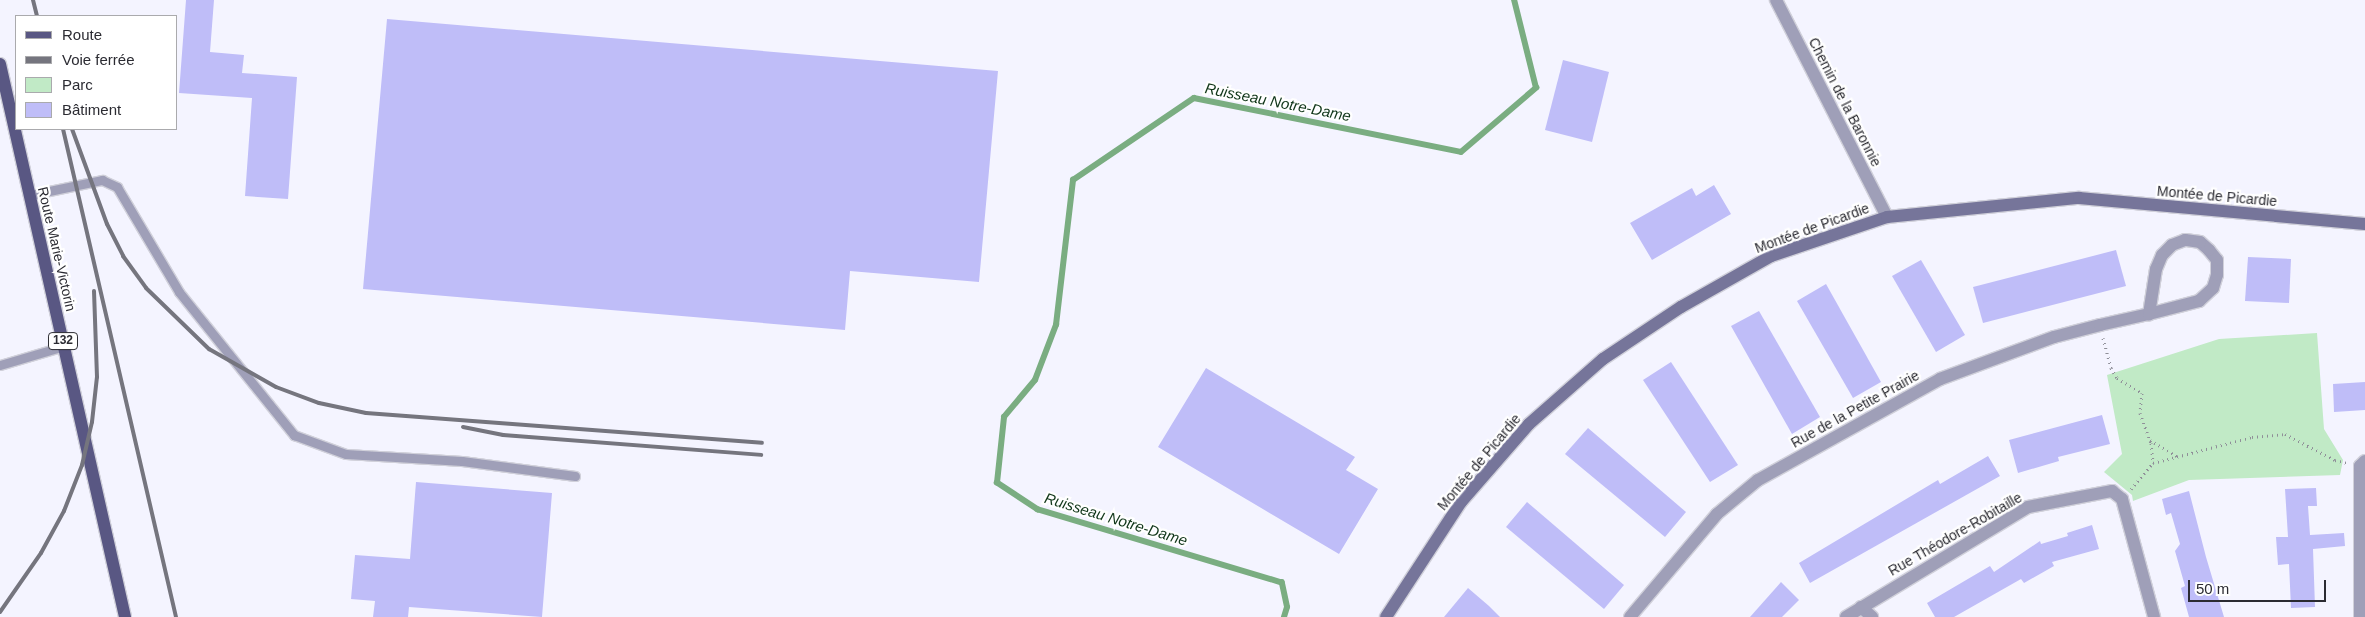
<!DOCTYPE html>
<html>
<head>
<meta charset="utf-8">
<style>
	body { margin:0 }
	#map { position:relative; width:2365px; height:617px; overflow:hidden; background:#f4f4ff; font-family:Helvetica,sans-serif }
	div>[style] { position:absolute }
	.green>* { inset:0; background:#c1eac6 }
	.stream>* { height:5.5px; margin:-2.75px; padding:0 2.75px; transform-origin:2.75px; border-radius:2.75px; background:#7aad81 }
	.building>* { inset:0; background:#bfbdf8 }
	.path>* { height:3px; margin-top:-1.5px; transform-origin:0; background:repeating-linear-gradient(90deg,#8f8f98 0 1px,transparent 0 5px) }
	.roads { filter:drop-shadow(1px 0 #d0d0da) drop-shadow(-1px 0 #d0d0da) drop-shadow(0 1px #d0d0da) drop-shadow(0 -1px #d0d0da) }
	.lane>* { height:9px; margin:-4.5px; padding:0 4.5px; transform-origin:4.5px; border-radius:4.5px; background:#9f9fb8 }
	.street>* { height:12px; margin:-6px; padding:0 6px; transform-origin:6px; border-radius:6px; background:#9f9fb8 }
	.secondary>* { height:12px; margin:-6px; padding:0 6px; transform-origin:6px; border-radius:6px; background:#76759a }
	.primary>* { height:12px; margin:-6px; padding:0 6px; transform-origin:6px; border-radius:6px; background:#595783 }
	.rail>* { height:4px; margin:-2px; padding:0 2px; transform-origin:2px; border-radius:2px; background:#75757e }
	span { translate:-50% -50%; white-space:nowrap; text-align:center; line-height:1.15; -webkit-text-stroke:4.5px #fff; paint-order:stroke }
	.shield-label span { padding:1px 4px; background:#fff; border:1px solid; border-radius:4px; -webkit-text-stroke-width:0 }
	.shield-label { font-size:12px; color:#2b2b32; font-weight:700 }
	.street-label { font-size:14px; color:#2b2b32 }
	.water-label { font-size:15px; color:#103619; font-style:italic }
	.legend { position:absolute; left:15px; top:15px; width:162px; height:115px; box-sizing:border-box; background:#fff; border:1px solid #aaaaad; margin:0; padding:6px 9px; list-style:none; font-size:15px; color:#2b2b32 }
	.legend li { display:flex; align-items:center; gap:10px; height:25px }
	.legend b { width:25px; border:1px solid #aaaaad }
	.scale { position:absolute; left:2188px; top:580px; width:138px; height:22px; box-sizing:border-box; border:2px solid #2b2b32; border-top:0; padding-left:6px; font-size:15px; line-height:18px; white-space:nowrap; color:#2b2b32; -webkit-text-stroke:4px #fff; paint-order:stroke }
</style>
</head>
<body>
<div id="map">
	<div class="green">
		<i style="clip-path:polygon(2317px 333px,2324px 429px,2343px 460px,2340px 475px,2189px 480px,2133px 501px,2132px 495px,2104px 472px,2122px 454px,2107px 375px,2219px 339px)"></i>
	</div>
	<div class="stream">
		<i style="left:1284px;top:617px;width:10px;rotate:-73deg"></i>
		<i style="left:1287px;top:607px;width:25px;rotate:-102deg"></i>
		<i style="left:1282px;top:583px;width:255px;rotate:-163.3deg"></i>
		<i style="left:1038px;top:510px;width:49px;rotate:-146.6deg"></i>
		<i style="left:997px;top:483px;width:66px;rotate:-83.9deg"></i>
		<i style="left:1004px;top:417px;width:48px;rotate:-50deg"></i>
		<i style="left:1035px;top:380px;width:59px;rotate:-69.1deg"></i>
		<i style="left:1056px;top:325px;width:146px;rotate:-83.3deg"></i>
		<i style="left:1073px;top:180px;width:146px;rotate:-34.1deg"></i>
		<i style="left:1194px;top:98px;width:272px;rotate:11.4deg"></i>
		<i style="left:1461px;top:152px;width:99px;rotate:-40.5deg"></i>
		<i style="left:1536px;top:88px;width:91px;rotate:-104deg"></i>
	</div>
	<div class="building">
		<i style="clip-path:polygon(186px 0,214px 0,210px 52px,244px 55px,242px 73px,297px 77px,288px 199px,245px 196px,252px 98px,179px 93px)"></i>
		<i style="clip-path:polygon(387px 19px,998px 71px,979px 282px,850px 271px,845px 330px,363px 289px)"></i>
		<i style="clip-path:polygon(1563px 60px,1609px 72px,1592px 142px,1545px 130px)"></i>
		<i style="clip-path:polygon(1714px 185px,1731px 214px,1652px 260px,1630px 223px,1692px 188px,1696px 196px)"></i>
		<i style="clip-path:polygon(2116px 250px,2126px 286px,1983px 323px,1973px 287px)"></i>
		<i style="clip-path:polygon(2248px 257px,2291px 259px,2289px 303px,2245px 301px)"></i>
		<i style="clip-path:polygon(1921px 260px,1965px 335px,1936px 352px,1892px 276px)"></i>
		<i style="clip-path:polygon(1826px 284px,1881px 382px,1853px 398px,1797px 301px)"></i>
		<i style="clip-path:polygon(1759px 311px,1820px 417px,1792px 434px,1731px 326px)"></i>
		<i style="clip-path:polygon(1671px 362px,1738px 465px,1710px 482px,1643px 380px)"></i>
		<i style="clip-path:polygon(1206px 368px,1355px 457px,1346px 470px,1378px 489px,1339px 554px,1158px 447px)"></i>
		<i style="clip-path:polygon(2365px 382px,2365px 410px,2334px 412px,2333px 384px)"></i>
		<i style="clip-path:polygon(2102px 415px,2110px 444px,2058px 457px,2059px 461px,2018px 473px,2009px 440px)"></i>
		<i style="clip-path:polygon(1588px 428px,1686px 512px,1665px 537px,1565px 454px)"></i>
		<i style="clip-path:polygon(1988px 456px,2000px 476px,1810px 583px,1799px 563px,1938px 480px,1940px 484px)"></i>
		<i style="clip-path:polygon(416px 482px,552px 493px,542px 617px,409px 607px,408px 617px,373px 617px,375px 601px,351px 599px,355px 555px,410px 559px)"></i>
		<i style="clip-path:polygon(2316px 488px,2317px 506px,2308px 506px,2310px 535px,2344px 533px,2345px 546px,2313px 549px,2315px 607px,2291px 608px,2289px 564px,2278px 565px,2276px 537px,2288px 537px,2285px 489px)"></i>
		<i style="clip-path:polygon(2189px 491px,2206px 557px,2224px 617px,2189px 617px,2181px 588px,2185px 586px,2175px 551px,2180px 544px,2171px 513px,2166px 515px,2162px 499px)"></i>
		<i style="clip-path:polygon(1527px 502px,1624px 585px,1604px 609px,1506px 527px)"></i>
		<i style="clip-path:polygon(2092px 525px,2099px 549px,2052px 562px,2054px 566px,2024px 583px,2021px 579px,1954px 617px,1935px 617px,1927px 603px,1990px 566px,1994px 572px,2040px 541px,2041px 544px,2068px 536px,2067px 533px)"></i>
		<i style="clip-path:polygon(1781px 582px,1799px 600px,1782px 617px,1750px 617px)"></i>
		<i style="clip-path:polygon(1468px 588px,1489px 606px,1500px 617px,1444px 617px)"></i>
	</div>
	<div class="path">
		<i style="left:2103px;top:338px;width:31px;rotate:75deg"></i>
		<i style="left:2111px;top:368px;width:12px;rotate:59deg"></i>
		<i style="left:2117px;top:378px;width:29px;rotate:31deg"></i>
		<i style="left:2142px;top:393px;width:20px;rotate:96deg"></i>
		<i style="left:2140px;top:413px;width:32px;rotate:70deg"></i>
		<i style="left:2151px;top:443px;width:20px;rotate:84deg"></i>
		<i style="left:2150px;top:440px;width:33px;rotate:31deg"></i>
		<i style="left:2131px;top:489px;width:34px;rotate:-50deg"></i>
		<i style="left:2153px;top:463px;width:102px;rotate:-14.7deg"></i>
		<i style="left:2252px;top:437px;width:33px;rotate:-5deg"></i>
		<i style="left:2285px;top:434px;width:56px;rotate:27.5deg"></i>
		<i style="left:2335px;top:460px;width:12px;rotate:14deg"></i>
	</div>
	<div class="roads">
		<div class="lane">
			<i style="left:30px;top:195px;width:74px;rotate:-11.8deg"></i>
			<i style="left:102px;top:180px;width:17px;rotate:25deg"></i>
			<i style="left:117px;top:187px;width:122px;rotate:59.4deg"></i>
			<i style="left:179px;top:292px;width:184px;rotate:51.2deg"></i>
			<i style="left:294px;top:435px;width:55px;rotate:20.1deg"></i>
			<i style="left:346px;top:454px;width:116px;rotate:3.5deg"></i>
			<i style="left:462px;top:461px;width:114px;rotate:7.6deg"></i>
			<i style="left:0;top:365px;width:67px;rotate:-16.5deg"></i>
		</div>
		<div class="street">
			<i style="left:1776px;top:0;width:244px;rotate:62.9deg"></i>
			<i style="left:1861px;top:607px;width:15px;rotate:42deg"></i>
			<i style="left:1630px;top:617px;width:135px;rotate:-49.8deg"></i>
			<i style="left:1717px;top:514px;width:53px;rotate:-39.7deg"></i>
			<i style="left:1758px;top:480px;width:208px;rotate:-29deg"></i>
			<i style="left:1940px;top:379px;width:121px;rotate:-20.2deg"></i>
			<i style="left:2054px;top:337px;width:48px;rotate:-14.6deg"></i>
			<i style="left:2100px;top:325px;width:50px;rotate:-12.7deg"></i>
			<i style="left:2149px;top:314px;width:52px;rotate:-14.6deg"></i>
			<i style="left:2199px;top:301px;width:19px;rotate:-43deg"></i>
			<i style="left:2213px;top:288px;width:14px;rotate:-73deg"></i>
			<i style="left:2217px;top:275px;width:15px;rotate:-90deg"></i>
			<i style="left:2217px;top:260px;width:13px;rotate:-129deg"></i>
			<i style="left:2209px;top:250px;width:12px;rotate:-138deg"></i>
			<i style="left:2200px;top:242px;width:15px;rotate:-172deg"></i>
			<i style="left:2185px;top:240px;width:14px;rotate:159deg"></i>
			<i style="left:2172px;top:245px;width:14px;rotate:135deg"></i>
			<i style="left:2162px;top:255px;width:15px;rotate:113deg"></i>
			<i style="left:2156px;top:269px;width:46px;rotate:98.8deg"></i>
			<i style="left:1846px;top:617px;width:213px;rotate:-31.1deg"></i>
			<i style="left:2028px;top:507px;width:86px;rotate:-10.8deg"></i>
			<i style="left:2112px;top:491px;width:13px;rotate:39deg"></i>
			<i style="left:2122px;top:499px;width:122px;rotate:74.8deg"></i>
			<i style="left:2360px;top:617px;width:151px;rotate:-90deg"></i>
			<i style="left:2360px;top:466px;width:7px;rotate:-45deg"></i>
		</div>
		<div class="secondary">
			<i style="left:1386px;top:617px;width:137px;rotate:-56.9deg"></i>
			<i style="left:1461px;top:502px;width:103px;rotate:-48.9deg"></i>
			<i style="left:1529px;top:424px;width:98px;rotate:-41.3deg"></i>
			<i style="left:1603px;top:359px;width:94px;rotate:-33.7deg"></i>
			<i style="left:1681px;top:307px;width:103px;rotate:-29.5deg"></i>
			<i style="left:1771px;top:256px;width:122px;rotate:-18.6deg"></i>
			<i style="left:1887px;top:217px;width:193px;rotate:-5.7deg"></i>
			<i style="left:2079px;top:198px;width:287px;rotate:5.2deg"></i>
		</div>
		<div class="primary">
			<i style="left:0;top:64px;width:567px;rotate:77.26deg"></i>
		</div>
	</div>
	<div class="rail">
		<i style="left:33px;top:0;width:16px;rotate:76deg"></i>
		<i style="left:63px;top:129px;width:501px;rotate:76.96deg"></i>
		<i style="left:72px;top:129px;width:101px;rotate:69.8deg"></i>
		<i style="left:107px;top:224px;width:36px;rotate:63deg"></i>
		<i style="left:123px;top:256px;width:39px;rotate:54deg"></i>
		<i style="left:146px;top:288px;width:88px;rotate:44.1deg"></i>
		<i style="left:209px;top:349px;width:77px;rotate:29.6deg"></i>
		<i style="left:276px;top:387px;width:46px;rotate:20.4deg"></i>
		<i style="left:319px;top:403px;width:48px;rotate:12deg"></i>
		<i style="left:366px;top:413px;width:397px;rotate:4.3deg"></i>
		<i style="left:463px;top:427px;width:41px;rotate:11.3deg"></i>
		<i style="left:503px;top:435px;width:259px;rotate:4.4deg"></i>
		<i style="left:0;top:612px;width:72px;rotate:-55.2deg"></i>
		<i style="left:41px;top:553px;width:48px;rotate:-61.3deg"></i>
		<i style="left:64px;top:511px;width:49px;rotate:-68.6deg"></i>
		<i style="left:82px;top:465px;width:44px;rotate:-76.9deg"></i>
		<i style="left:92px;top:422px;width:45px;rotate:-83.7deg"></i>
		<i style="left:97px;top:377px;width:86px;rotate:-92deg"></i>
	</div>
	<div class="shield-label">
		<span style="left:63px;top:341px">132</span>
	</div>
	<div class="street-label">
		<span style="left:1845px;top:102px;rotate:63deg">Chemin de la Baronnie</span>
		<span style="left:2217px;top:196px;rotate:5deg">Montée de Picardie</span>
		<span style="left:1812px;top:228px;rotate:-20deg">Montée de Picardie</span>
		<span style="left:57px;top:249px;rotate:77deg">Route Marie-Victorin</span>
		<span style="left:1855px;top:409px;rotate:-29deg">Rue de la Petite Prairie</span>
		<span style="left:1479px;top:462px;rotate:-50deg">Montée de Picardie</span>
		<span style="left:1955px;top:534px;rotate:-30deg">Rue Théodore-Robitaille</span>
	</div>
	<div class="water-label">
		<span style="left:1278px;top:102px;rotate:11deg">Ruisseau Notre-Dame</span>
		<span style="left:1116px;top:519px;rotate:17deg">Ruisseau Notre-Dame</span>
	</div>
	<ul class="legend">
	<li><b style="height:6px;background:#595783"></b>Route</li>
	<li><b style="height:6px;background:#75757e"></b>Voie ferrée</li>
	<li><b style="height:14px;background:#c1eac6"></b>Parc</li>
	<li><b style="height:14px;background:#bfbdf8"></b>Bâtiment</li>
	</ul>
	<div class="scale">50 m</div>
</div>
</body>
</html>
